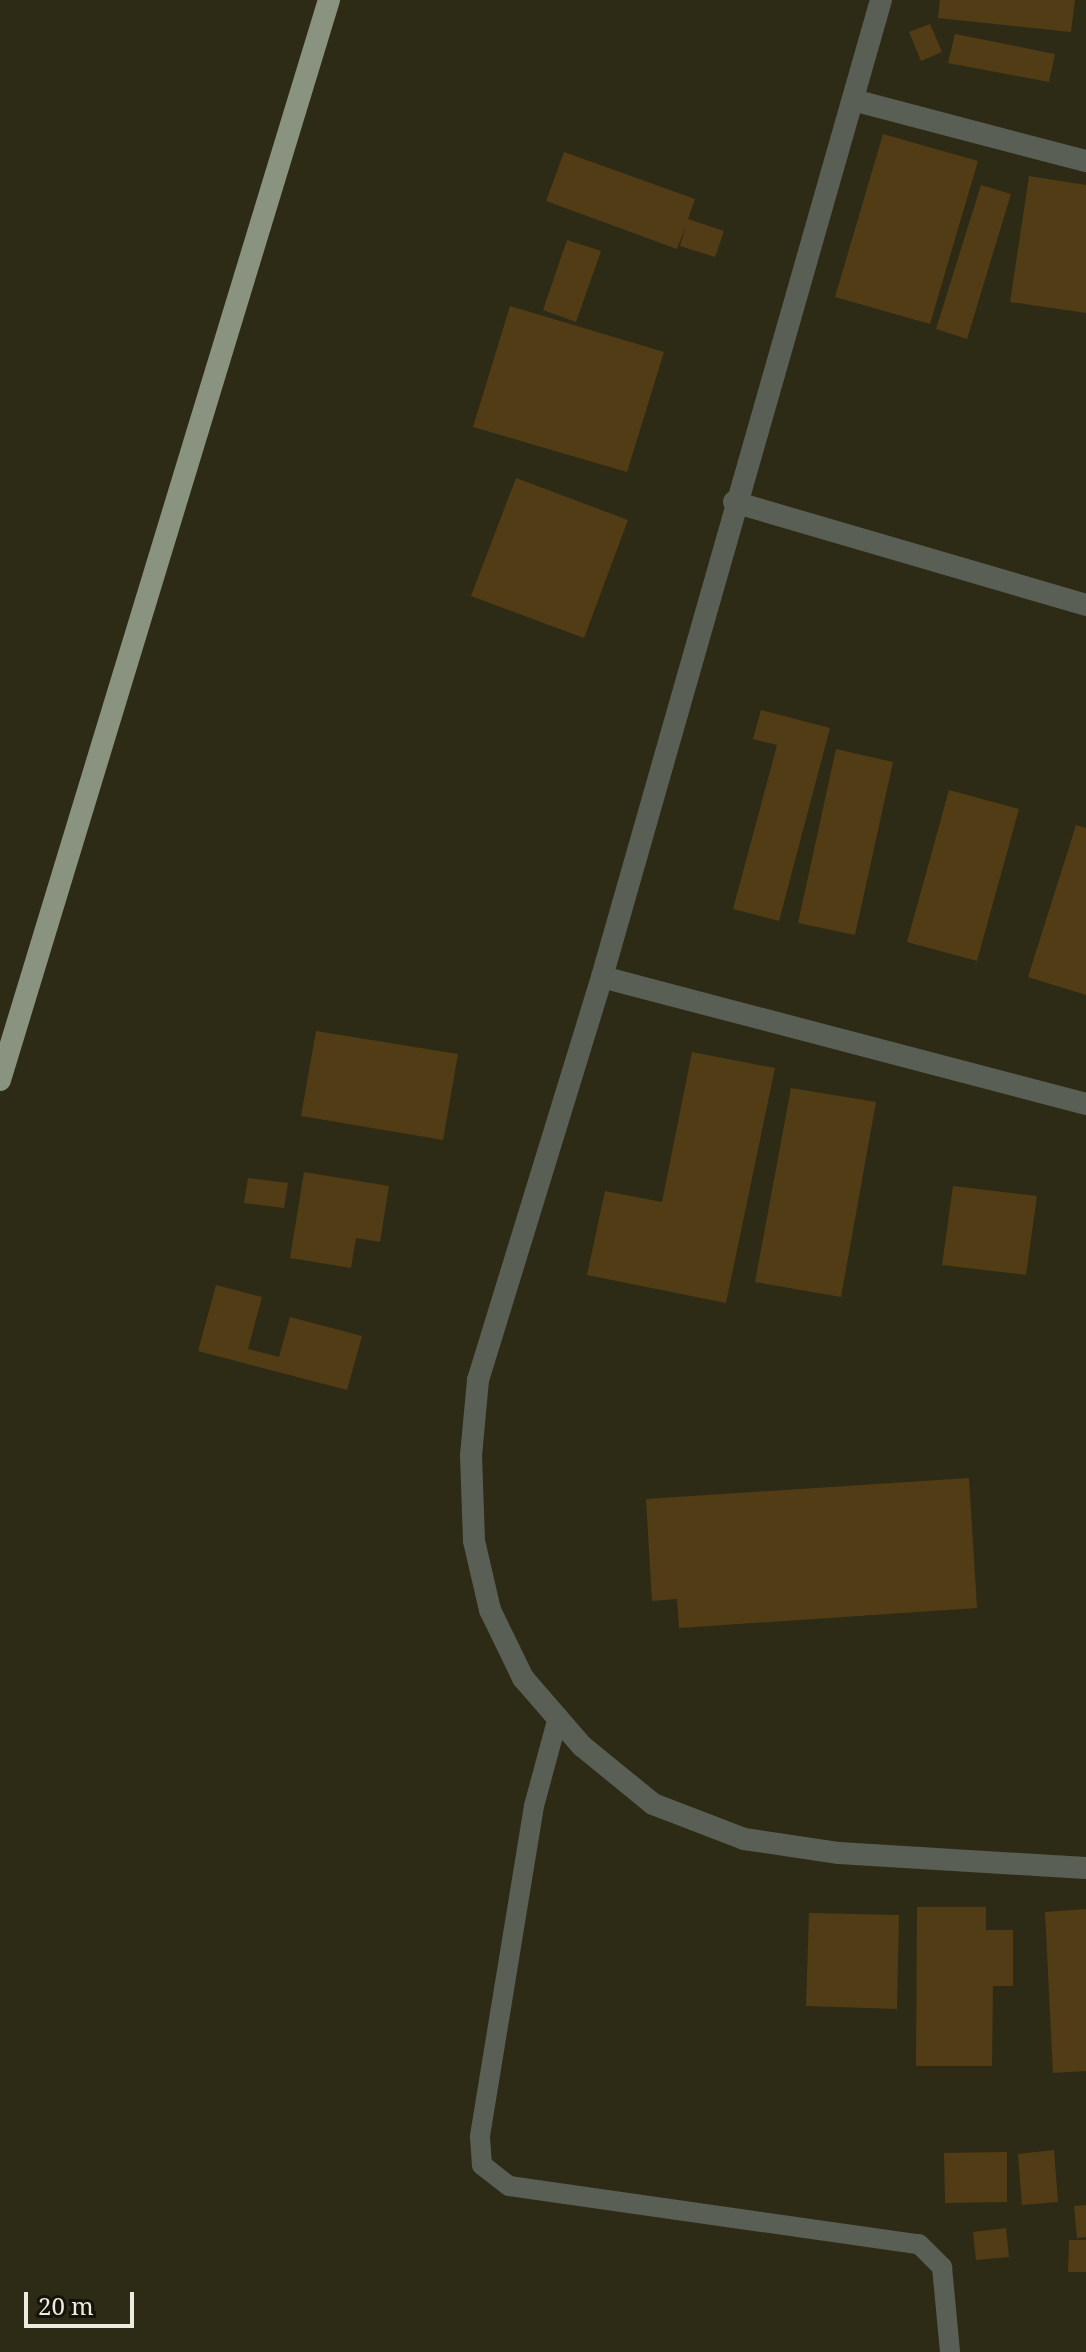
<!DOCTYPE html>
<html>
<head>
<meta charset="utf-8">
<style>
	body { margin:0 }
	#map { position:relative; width:1086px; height:2352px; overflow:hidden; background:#2d2b15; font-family:"Noto Serif",serif }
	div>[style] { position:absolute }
	.building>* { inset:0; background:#523c15 }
	.service>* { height:20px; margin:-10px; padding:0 10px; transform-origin:10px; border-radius:10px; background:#5a5f55 }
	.minor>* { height:22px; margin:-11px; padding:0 11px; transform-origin:11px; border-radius:11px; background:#5a5f55 }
	.primary>* { height:22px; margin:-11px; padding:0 11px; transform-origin:11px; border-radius:11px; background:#89937f }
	span { translate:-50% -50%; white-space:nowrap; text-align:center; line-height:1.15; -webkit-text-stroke:6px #14130a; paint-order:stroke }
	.scale { position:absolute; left:24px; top:2292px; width:110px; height:36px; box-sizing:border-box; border:4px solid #ecebde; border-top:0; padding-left:10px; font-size:24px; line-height:28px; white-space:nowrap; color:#ecebde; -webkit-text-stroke:6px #14130a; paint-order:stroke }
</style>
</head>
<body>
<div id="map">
	<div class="building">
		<i style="clip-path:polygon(940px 0,1075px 0,1071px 32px,938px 18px)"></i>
		<i style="clip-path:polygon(930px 24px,942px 52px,921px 61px,909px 32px)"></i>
		<i style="clip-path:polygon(955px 34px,1055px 54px,1049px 82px,948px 63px)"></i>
		<i style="clip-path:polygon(883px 134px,978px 161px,930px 324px,835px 297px)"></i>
		<i style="clip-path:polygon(564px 152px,695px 199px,688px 219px,724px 231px,715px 257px,680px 246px,686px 225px,677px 249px,546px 201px)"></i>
		<i style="clip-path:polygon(1029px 176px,1086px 185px,1086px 313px,1010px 302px)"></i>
		<i style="clip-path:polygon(981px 185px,1011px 194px,967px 339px,936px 329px)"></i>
		<i style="clip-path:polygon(567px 240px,601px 251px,576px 322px,543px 310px)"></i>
		<i style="clip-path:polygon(510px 306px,664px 352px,627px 472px,473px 427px)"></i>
		<i style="clip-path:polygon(516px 478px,628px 520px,584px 638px,471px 596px)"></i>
		<i style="clip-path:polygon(761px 710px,830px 728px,779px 921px,733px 909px,777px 745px,753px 739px)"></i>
		<i style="clip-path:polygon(836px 749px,893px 762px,855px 935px,798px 923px)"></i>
		<i style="clip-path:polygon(949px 790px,1019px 809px,977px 961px,907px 942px)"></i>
		<i style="clip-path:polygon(1076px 825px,1086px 828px,1086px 995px,1028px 977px)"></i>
		<i style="clip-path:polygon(316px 1031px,458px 1054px,443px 1140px,301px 1116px)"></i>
		<i style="clip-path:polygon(692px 1052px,775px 1068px,726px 1303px,587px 1275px,605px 1191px,662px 1202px)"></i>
		<i style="clip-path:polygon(791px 1088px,876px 1102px,841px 1297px,755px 1282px)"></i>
		<i style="clip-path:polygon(304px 1172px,389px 1186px,380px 1242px,356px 1238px,351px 1268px,290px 1258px)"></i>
		<i style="clip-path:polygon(248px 1178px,288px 1183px,284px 1208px,244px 1203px)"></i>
		<i style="clip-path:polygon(953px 1186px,1037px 1196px,1026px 1275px,942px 1265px)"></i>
		<i style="clip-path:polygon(216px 1285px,262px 1297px,248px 1349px,279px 1357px,290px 1317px,362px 1336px,347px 1390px,198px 1351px)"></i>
		<i style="clip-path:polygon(969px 1478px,977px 1608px,679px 1628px,677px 1599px,652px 1601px,646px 1499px)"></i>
		<i style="clip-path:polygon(917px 1907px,986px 1907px,986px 1930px,1013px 1930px,1013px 1986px,993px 1986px,992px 2066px,916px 2066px)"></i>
		<i style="clip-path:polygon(1086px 1909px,1086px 2071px,1053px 2073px,1045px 1912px)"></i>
		<i style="clip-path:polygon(809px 1913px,899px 1915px,897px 2009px,806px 2006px)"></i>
		<i style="clip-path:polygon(1054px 2150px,1058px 2202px,1022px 2205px,1018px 2154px)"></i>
		<i style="clip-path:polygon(1007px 2152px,1007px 2202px,945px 2203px,944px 2153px)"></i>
		<i style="clip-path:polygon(1086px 2205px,1086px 2237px,1077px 2238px,1074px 2206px)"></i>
		<i style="clip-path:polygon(1006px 2228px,1009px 2257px,976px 2260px,973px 2232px)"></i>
		<i style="clip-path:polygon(1069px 2240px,1086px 2240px,1086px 2272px,1068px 2272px)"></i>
	</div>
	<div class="service">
		<i style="left:558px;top:1717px;width:92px;rotate:105.1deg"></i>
		<i style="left:534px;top:1806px;width:335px;rotate:99.3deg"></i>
		<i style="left:480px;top:2137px;width:28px;rotate:86deg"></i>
		<i style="left:482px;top:2165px;width:34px;rotate:38deg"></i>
		<i style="left:509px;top:2186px;width:414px;rotate:8.1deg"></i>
		<i style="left:919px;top:2244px;width:33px;rotate:45deg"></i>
		<i style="left:942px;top:2267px;width:85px;rotate:84.6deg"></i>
	</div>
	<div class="minor">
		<i style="left:881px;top:0;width:1016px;rotate:105.94deg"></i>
		<i style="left:602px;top:977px;width:422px;rotate:107.1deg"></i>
		<i style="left:478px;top:1380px;width:75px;rotate:95.3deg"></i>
		<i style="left:471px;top:1455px;width:86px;rotate:88deg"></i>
		<i style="left:474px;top:1541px;width:71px;rotate:76.9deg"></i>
		<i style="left:490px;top:1610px;width:76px;rotate:64.1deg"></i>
		<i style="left:523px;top:1678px;width:90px;rotate:49.1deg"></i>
		<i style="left:582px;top:1746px;width:92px;rotate:39.2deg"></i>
		<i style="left:653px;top:1804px;width:97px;rotate:21deg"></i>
		<i style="left:744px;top:1839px;width:96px;rotate:8.4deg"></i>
		<i style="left:839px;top:1853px;width:247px;rotate:3.5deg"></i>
		<i style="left:853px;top:100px;width:241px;rotate:14.7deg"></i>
		<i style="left:734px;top:502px;width:367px;rotate:16.3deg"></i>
		<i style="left:602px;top:977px;width:500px;rotate:14.7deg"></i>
	</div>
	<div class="primary">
		<i style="left:0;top:1080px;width:1129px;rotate:-73.06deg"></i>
	</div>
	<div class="scale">20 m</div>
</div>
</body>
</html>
